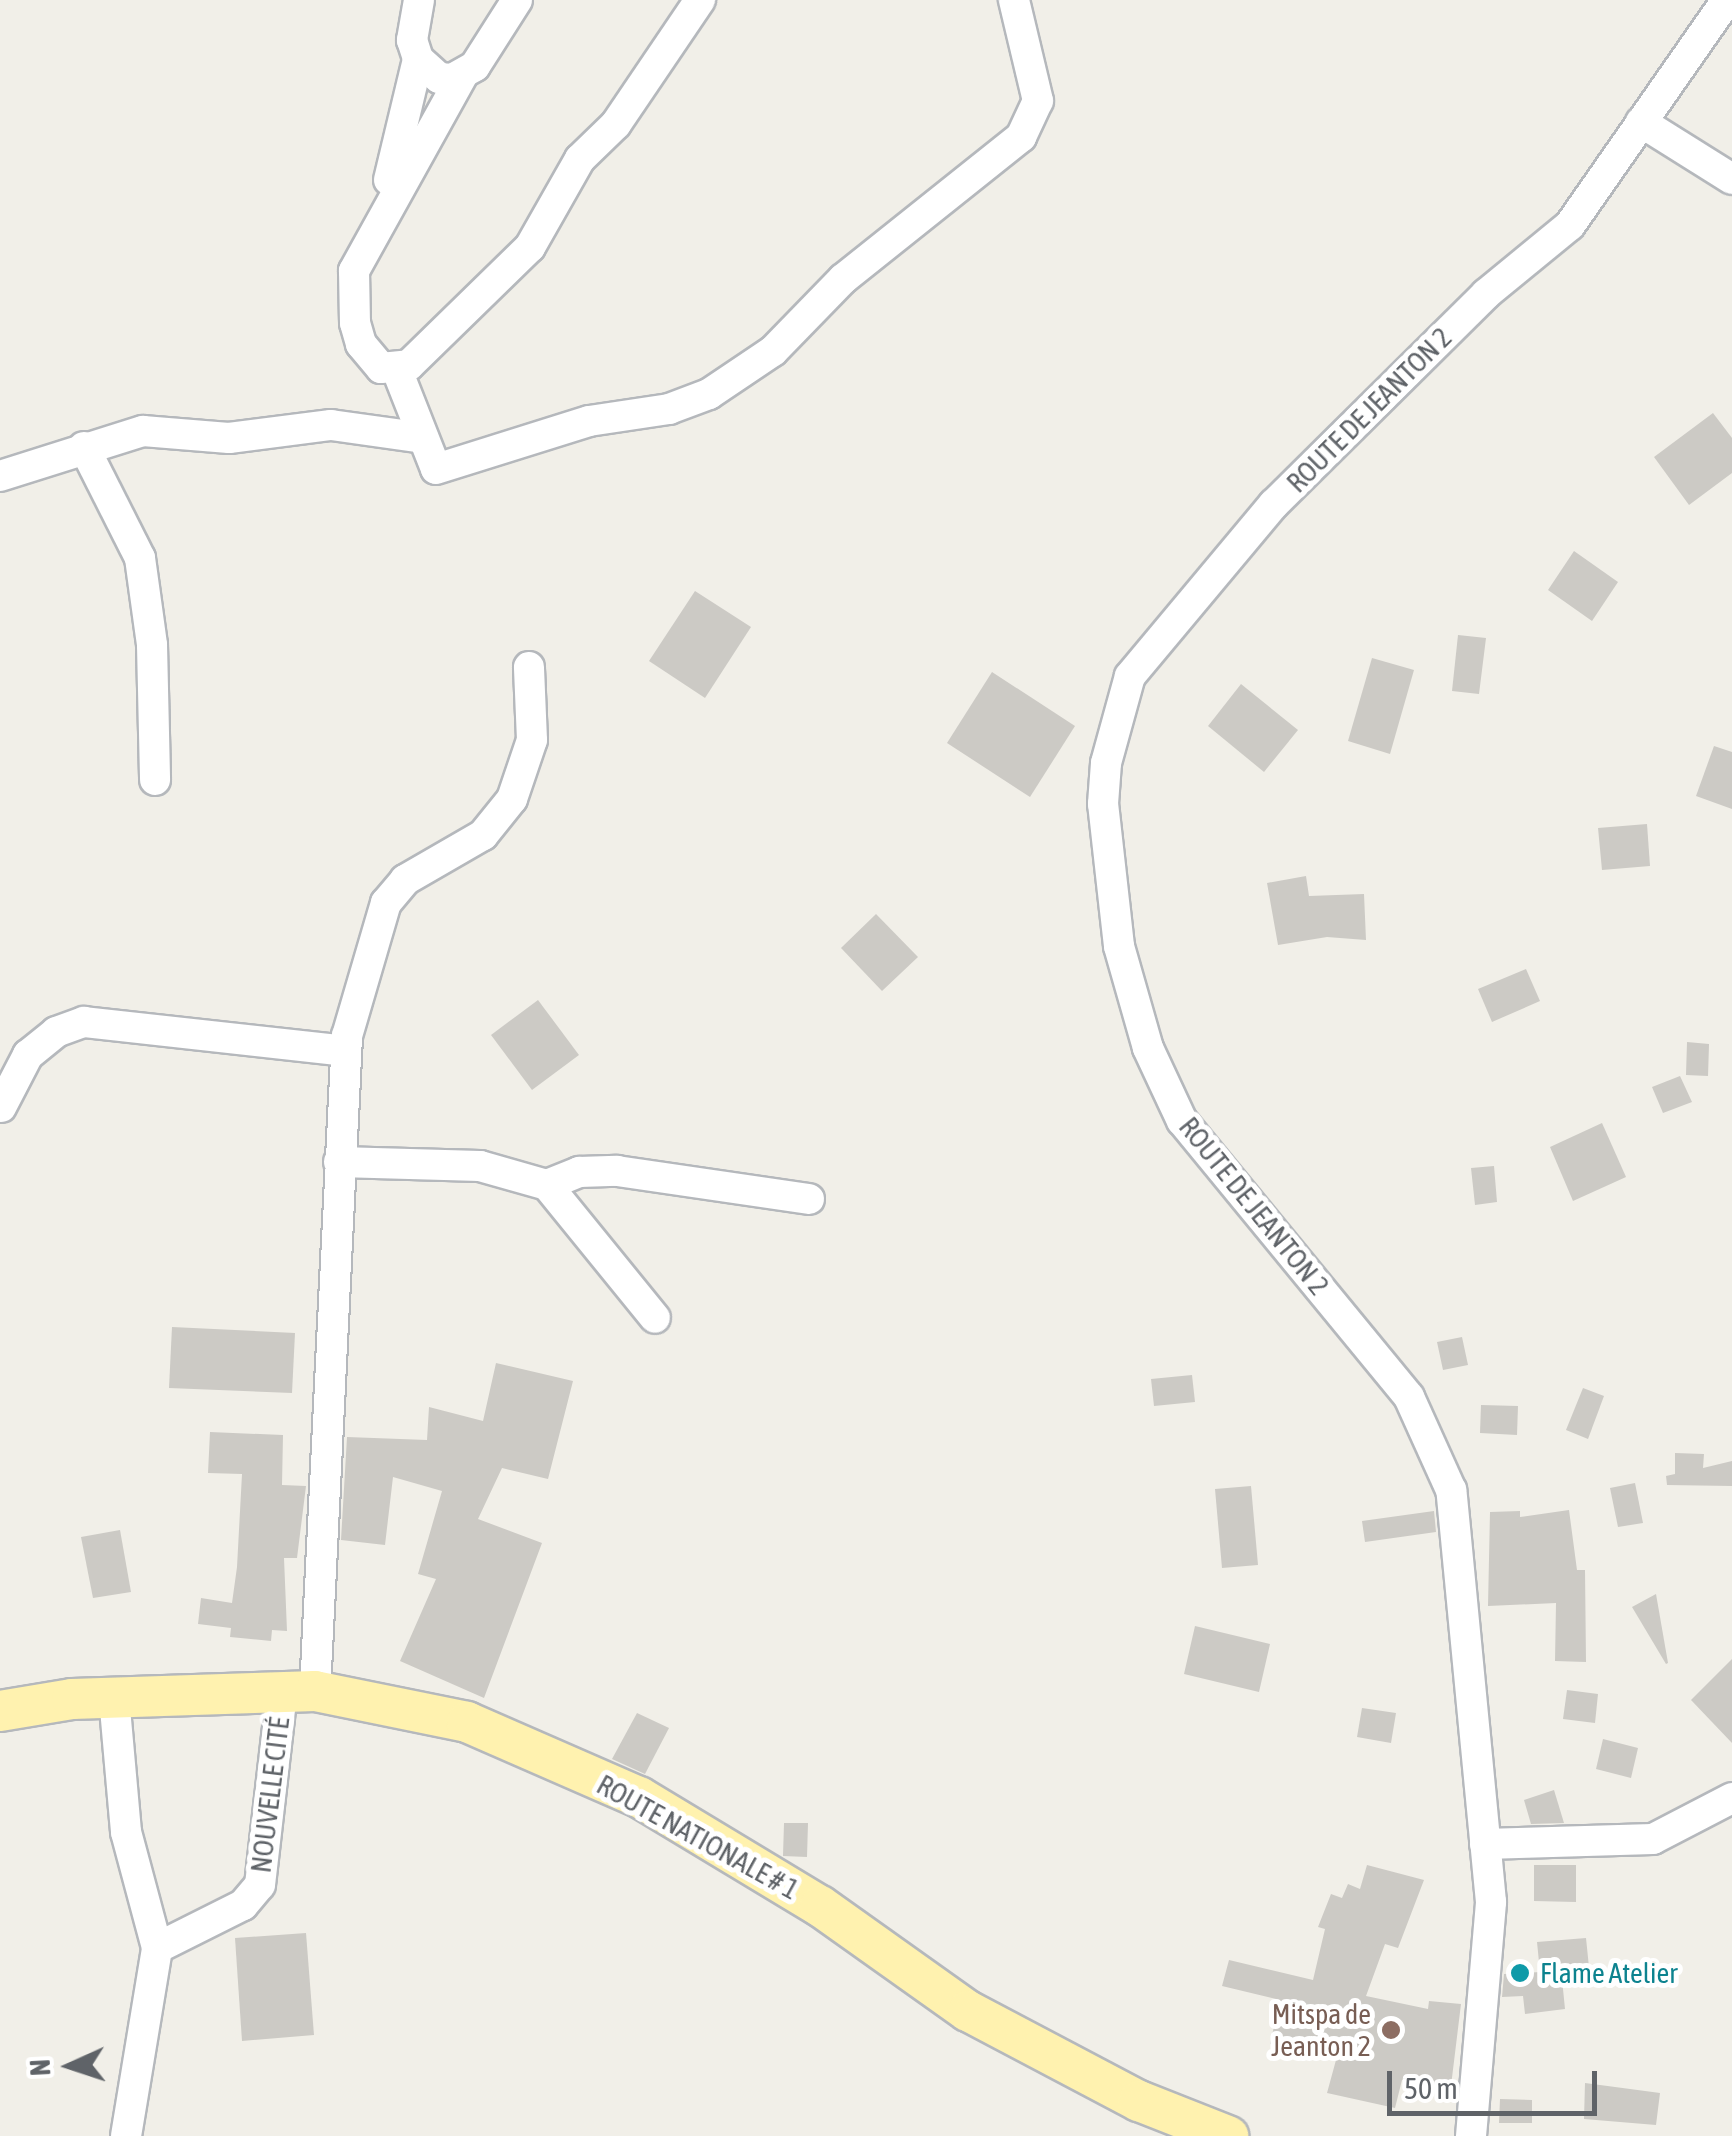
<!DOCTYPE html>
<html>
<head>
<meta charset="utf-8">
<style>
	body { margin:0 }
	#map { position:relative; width:1732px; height:2136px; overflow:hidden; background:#f1efe8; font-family:"Asap Condensed",sans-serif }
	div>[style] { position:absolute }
	.building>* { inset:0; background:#cccac5 }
	.roads { filter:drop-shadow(2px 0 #b5b8bc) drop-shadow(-2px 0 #b5b8bc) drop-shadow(0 2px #b5b8bc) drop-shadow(0 -2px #b5b8bc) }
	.minor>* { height:30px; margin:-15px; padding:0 15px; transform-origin:15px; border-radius:15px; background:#fff }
	.major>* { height:40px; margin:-20px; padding:0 20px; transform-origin:20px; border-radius:20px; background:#fff2af }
	.dots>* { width:28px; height:28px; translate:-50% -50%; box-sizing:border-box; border:5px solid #fff; border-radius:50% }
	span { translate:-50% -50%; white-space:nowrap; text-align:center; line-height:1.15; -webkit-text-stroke:10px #fff; paint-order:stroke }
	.street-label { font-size:28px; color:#5f6368 }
	.culture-label { font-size:28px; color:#0d838f }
	.left { translate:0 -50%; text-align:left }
	.education-label { font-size:28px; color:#785e54 }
	.right { translate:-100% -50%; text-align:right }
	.north { position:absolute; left:20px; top:2016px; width:100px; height:100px; -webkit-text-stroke:8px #fff; paint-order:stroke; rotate:267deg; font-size:28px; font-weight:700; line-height:40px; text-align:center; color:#5f6368 }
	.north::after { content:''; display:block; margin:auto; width:35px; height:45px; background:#5f6368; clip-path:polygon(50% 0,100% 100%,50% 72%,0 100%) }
	.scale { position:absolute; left:1387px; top:2071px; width:210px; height:45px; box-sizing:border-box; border:5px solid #5f6368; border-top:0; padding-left:12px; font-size:30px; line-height:35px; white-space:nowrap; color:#5f6368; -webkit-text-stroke:8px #fff; paint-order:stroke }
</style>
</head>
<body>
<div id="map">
	<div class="building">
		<i style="clip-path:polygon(1713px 413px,1732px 438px,1732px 473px,1689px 505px,1654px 457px)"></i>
		<i style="clip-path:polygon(1574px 551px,1618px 582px,1592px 621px,1548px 590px)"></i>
		<i style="clip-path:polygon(695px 591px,751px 627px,705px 698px,649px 661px)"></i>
		<i style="clip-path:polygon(1458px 635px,1486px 638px,1479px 694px,1452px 691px)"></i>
		<i style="clip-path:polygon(1372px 658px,1414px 670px,1390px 754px,1348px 741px)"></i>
		<i style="clip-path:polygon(992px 672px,1075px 726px,1030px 797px,947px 743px)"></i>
		<i style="clip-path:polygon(1241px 684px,1298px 730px,1264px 772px,1208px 726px)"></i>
		<i style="clip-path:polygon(1714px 746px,1732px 752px,1732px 809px,1696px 796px)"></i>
		<i style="clip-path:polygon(1647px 824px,1650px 866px,1602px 870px,1598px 828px)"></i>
		<i style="clip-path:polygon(1306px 876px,1309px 896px,1364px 894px,1366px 940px,1327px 937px,1278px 945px,1267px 883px)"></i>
		<i style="clip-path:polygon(876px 914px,918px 957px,882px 991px,841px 948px)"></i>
		<i style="clip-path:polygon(1526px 969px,1540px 1001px,1492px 1022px,1478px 989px)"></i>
		<i style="clip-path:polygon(538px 1000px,579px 1055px,532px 1090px,491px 1035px)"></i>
		<i style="clip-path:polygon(1687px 1042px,1709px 1044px,1708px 1076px,1686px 1075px)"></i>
		<i style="clip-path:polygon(1680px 1076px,1692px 1102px,1663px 1113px,1652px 1087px)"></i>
		<i style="clip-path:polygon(1602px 1123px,1626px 1177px,1573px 1201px,1550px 1147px)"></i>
		<i style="clip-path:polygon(1494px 1166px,1497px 1202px,1475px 1205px,1471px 1168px)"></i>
		<i style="clip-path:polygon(172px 1327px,295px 1333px,292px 1393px,169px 1388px)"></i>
		<i style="clip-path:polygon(1462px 1337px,1468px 1365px,1443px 1370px,1437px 1342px)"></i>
		<i style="clip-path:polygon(496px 1363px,573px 1381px,548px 1479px,502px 1468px,478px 1519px,542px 1543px,484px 1698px,400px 1661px,436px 1579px,418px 1574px,442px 1491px,393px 1477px,385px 1545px,341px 1540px,347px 1437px,427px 1440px,429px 1407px,483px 1421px)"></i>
		<i style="clip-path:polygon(1192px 1375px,1195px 1402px,1154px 1406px,1151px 1379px)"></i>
		<i style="clip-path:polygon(1583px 1388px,1604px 1396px,1588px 1439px,1566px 1430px)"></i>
		<i style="clip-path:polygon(1481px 1405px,1518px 1406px,1517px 1435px,1480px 1433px)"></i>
		<i style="clip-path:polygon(210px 1432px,283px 1435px,282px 1485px,306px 1486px,297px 1558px,284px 1558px,287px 1631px,272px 1630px,271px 1641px,230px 1637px,231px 1628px,198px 1624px,201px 1598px,232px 1603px,237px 1567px,242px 1474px,208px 1473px)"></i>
		<i style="clip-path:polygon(1675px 1453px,1704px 1454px,1703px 1468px,1732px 1461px,1732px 1486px,1667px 1485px,1666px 1476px,1675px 1474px)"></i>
		<i style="clip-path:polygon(1635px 1483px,1643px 1523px,1618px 1527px,1610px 1488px)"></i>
		<i style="clip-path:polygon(1251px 1486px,1258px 1565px,1222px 1568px,1215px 1489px)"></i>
		<i style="clip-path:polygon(1569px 1510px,1577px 1570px,1585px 1570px,1586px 1662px,1555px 1661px,1556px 1603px,1488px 1606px,1490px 1512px,1520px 1511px,1520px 1517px)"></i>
		<i style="clip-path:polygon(1434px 1511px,1436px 1532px,1365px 1542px,1362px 1521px)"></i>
		<i style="clip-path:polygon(120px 1530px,131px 1592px,93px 1598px,81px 1537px)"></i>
		<i style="clip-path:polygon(1656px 1594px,1668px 1663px,1666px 1664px,1632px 1607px)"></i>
		<i style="clip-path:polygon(1195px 1626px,1270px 1644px,1259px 1692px,1184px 1674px)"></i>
		<i style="clip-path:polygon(1732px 1659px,1732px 1743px,1691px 1700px)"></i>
		<i style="clip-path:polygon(1567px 1690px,1598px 1694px,1595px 1723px,1563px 1719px)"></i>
		<i style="clip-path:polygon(1362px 1708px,1396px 1713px,1391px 1743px,1357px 1737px)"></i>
		<i style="clip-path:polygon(637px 1713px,669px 1728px,645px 1774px,612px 1759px)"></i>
		<i style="clip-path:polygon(1603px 1739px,1638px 1748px,1631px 1778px,1596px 1769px)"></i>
		<i style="clip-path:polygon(1554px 1790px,1564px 1823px,1531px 1824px,1524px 1800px)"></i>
		<i style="clip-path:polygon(784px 1823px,808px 1823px,807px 1857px,783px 1856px)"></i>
		<i style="clip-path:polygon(1367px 1865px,1424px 1880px,1398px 1948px,1385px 1944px,1366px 1996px,1428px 2009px,1429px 2001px,1461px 2004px,1451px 2086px,1402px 2080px,1395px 2108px,1327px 2093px,1336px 2060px,1270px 2044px,1280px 2000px,1222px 1986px,1229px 1960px,1313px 1980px,1325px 1929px,1318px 1927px,1331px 1894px,1342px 1898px,1348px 1884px,1360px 1889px)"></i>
		<i style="clip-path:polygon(1534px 1865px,1576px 1865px,1576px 1902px,1534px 1901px)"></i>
		<i style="clip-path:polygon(306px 1933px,314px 2035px,242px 2041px,235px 1938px)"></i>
		<i style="clip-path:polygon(1586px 1938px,1590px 1977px,1562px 1979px,1565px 2009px,1525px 2014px,1523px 1996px,1502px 1997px,1504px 1974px,1540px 1972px,1537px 1942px)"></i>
		<i style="clip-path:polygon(1585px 2083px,1660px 2093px,1656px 2125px,1584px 2119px)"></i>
		<i style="clip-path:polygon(1500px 2099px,1532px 2100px,1532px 2123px,1499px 2123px)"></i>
	</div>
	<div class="roads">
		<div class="minor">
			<i style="left:419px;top:0;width:41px;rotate:99.9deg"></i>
			<i style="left:412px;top:40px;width:20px;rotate:72deg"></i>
			<i style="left:418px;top:59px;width:28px;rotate:42deg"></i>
			<i style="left:439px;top:78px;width:13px;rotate:4deg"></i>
			<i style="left:452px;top:79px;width:26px;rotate:-29deg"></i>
			<i style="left:475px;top:66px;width:78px;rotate:-57.5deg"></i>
			<i style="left:462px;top:76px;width:223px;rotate:119deg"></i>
			<i style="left:354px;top:271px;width:52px;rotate:88.9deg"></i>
			<i style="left:355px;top:323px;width:22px;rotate:74deg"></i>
			<i style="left:361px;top:344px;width:31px;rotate:50deg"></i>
			<i style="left:381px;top:368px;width:28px;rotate:-6deg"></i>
			<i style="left:409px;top:365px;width:169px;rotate:-44.3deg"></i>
			<i style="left:530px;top:247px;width:101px;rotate:-60.4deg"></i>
			<i style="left:580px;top:159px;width:50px;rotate:-44.2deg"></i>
			<i style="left:616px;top:124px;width:150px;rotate:-55.9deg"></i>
			<i style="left:1641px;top:122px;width:107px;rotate:32.1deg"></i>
			<i style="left:389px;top:180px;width:124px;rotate:-76.5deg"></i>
			<i style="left:397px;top:370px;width:106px;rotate:68.5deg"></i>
			<i style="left:436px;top:469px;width:160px;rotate:-17.4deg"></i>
			<i style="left:589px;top:421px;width:81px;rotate:-8.5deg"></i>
			<i style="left:669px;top:409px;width:43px;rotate:-20.6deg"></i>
			<i style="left:709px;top:394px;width:77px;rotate:-33.9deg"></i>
			<i style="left:773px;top:351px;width:100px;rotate:-45.8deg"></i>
			<i style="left:843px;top:279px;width:228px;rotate:-38.6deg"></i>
			<i style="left:1021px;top:137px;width:40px;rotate:-65deg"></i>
			<i style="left:1038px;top:101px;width:104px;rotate:-103.4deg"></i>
			<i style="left:84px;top:447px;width:124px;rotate:63.2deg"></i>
			<i style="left:140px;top:558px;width:88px;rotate:82.1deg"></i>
			<i style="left:152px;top:645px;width:135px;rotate:88.7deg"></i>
			<i style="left:0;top:476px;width:150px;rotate:-17.5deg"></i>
			<i style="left:143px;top:431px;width:86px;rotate:4.7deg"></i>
			<i style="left:229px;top:438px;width:103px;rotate:-7.3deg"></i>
			<i style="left:331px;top:425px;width:93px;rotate:8deg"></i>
			<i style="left:1px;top:1107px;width:59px;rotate:-62.6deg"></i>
			<i style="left:28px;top:1055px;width:36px;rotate:-39deg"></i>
			<i style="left:56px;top:1032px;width:30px;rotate:-20deg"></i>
			<i style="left:84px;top:1022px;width:263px;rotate:6.3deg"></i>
			<i style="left:339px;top:1162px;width:141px;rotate:1.6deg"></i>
			<i style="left:480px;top:1166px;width:70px;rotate:15.8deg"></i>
			<i style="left:547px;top:1185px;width:35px;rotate:-22deg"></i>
			<i style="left:579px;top:1172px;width:38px;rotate:-2deg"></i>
			<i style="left:617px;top:1171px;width:194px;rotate:8.3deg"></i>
			<i style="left:547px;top:1185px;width:171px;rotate:50.9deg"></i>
			<i style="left:315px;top:1691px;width:656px;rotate:-87.2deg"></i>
			<i style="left:347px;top:1036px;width:139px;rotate:-73.7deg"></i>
			<i style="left:386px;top:903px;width:30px;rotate:-50deg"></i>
			<i style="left:405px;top:880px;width:90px;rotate:-30deg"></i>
			<i style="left:483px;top:835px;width:46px;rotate:-51.1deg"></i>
			<i style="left:512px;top:799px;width:62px;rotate:-71.3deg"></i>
			<i style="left:532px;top:740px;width:73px;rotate:-92.4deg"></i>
			<i style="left:114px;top:1697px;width:136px;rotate:84.9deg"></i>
			<i style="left:126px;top:1832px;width:120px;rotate:75deg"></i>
			<i style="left:1485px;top:1844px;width:168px;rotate:-1.7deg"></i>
			<i style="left:1653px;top:1839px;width:89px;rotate:-27.4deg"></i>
			<i style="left:126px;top:2136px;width:191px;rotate:-80.6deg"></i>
			<i style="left:157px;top:1948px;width:96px;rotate:-26.6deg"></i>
			<i style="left:243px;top:1905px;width:26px;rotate:-50deg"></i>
			<i style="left:260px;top:1885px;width:194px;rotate:-83.5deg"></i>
			<i style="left:1471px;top:2136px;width:235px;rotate:-85.1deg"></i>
			<i style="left:1491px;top:1902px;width:414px;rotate:-95.5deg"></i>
			<i style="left:1451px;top:1490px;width:102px;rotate:-114.3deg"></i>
			<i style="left:1409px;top:1397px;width:357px;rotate:-129.4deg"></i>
			<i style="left:1182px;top:1121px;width:81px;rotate:-115deg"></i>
			<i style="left:1148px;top:1048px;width:106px;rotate:-105.9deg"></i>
			<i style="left:1119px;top:946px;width:143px;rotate:-96.4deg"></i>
			<i style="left:1103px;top:804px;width:41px;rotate:-85.8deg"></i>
			<i style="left:1106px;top:763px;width:90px;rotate:-74.6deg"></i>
			<i style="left:1130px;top:676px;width:224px;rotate:-50.1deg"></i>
			<i style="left:1274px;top:504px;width:298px;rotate:-44.7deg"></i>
			<i style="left:1486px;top:294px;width:109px;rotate:-39.4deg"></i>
			<i style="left:1570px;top:225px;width:274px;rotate:-55.1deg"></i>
		</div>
		<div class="major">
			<i style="left:0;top:1711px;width:73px;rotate:-9.5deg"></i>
			<i style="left:72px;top:1699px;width:243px;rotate:-1.9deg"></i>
			<i style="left:315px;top:1691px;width:155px;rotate:11.5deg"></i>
			<i style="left:467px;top:1722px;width:188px;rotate:23.6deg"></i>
			<i style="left:639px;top:1797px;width:211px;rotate:31.1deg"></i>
			<i style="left:820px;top:1906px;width:181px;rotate:35.4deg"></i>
			<i style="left:968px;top:2011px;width:193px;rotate:27.8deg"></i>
			<i style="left:1139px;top:2101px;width:96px;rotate:21.5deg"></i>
		</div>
	</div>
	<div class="dots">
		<i style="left:1520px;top:1973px;background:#0f9aa8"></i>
		<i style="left:1391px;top:2030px;background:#8d6e63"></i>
	</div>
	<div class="street-label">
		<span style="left:1369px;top:410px;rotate:-45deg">ROUTE DE JEANTON 2</span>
		<span style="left:1254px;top:1206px;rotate:51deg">ROUTE DE JEANTON 2</span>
		<span style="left:270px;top:1795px;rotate:-83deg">NOUVELLE CITÉ</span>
		<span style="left:698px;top:1837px;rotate:29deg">ROUTE NATIONALE # 1</span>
	</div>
	<div class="culture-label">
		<span class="left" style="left:1540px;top:1973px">Flame Atelier</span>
	</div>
	<div class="education-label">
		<span class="right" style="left:1371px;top:2030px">Mitspa de<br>Jeanton 2</span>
	</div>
	<div class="north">N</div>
	<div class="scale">50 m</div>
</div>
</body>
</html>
